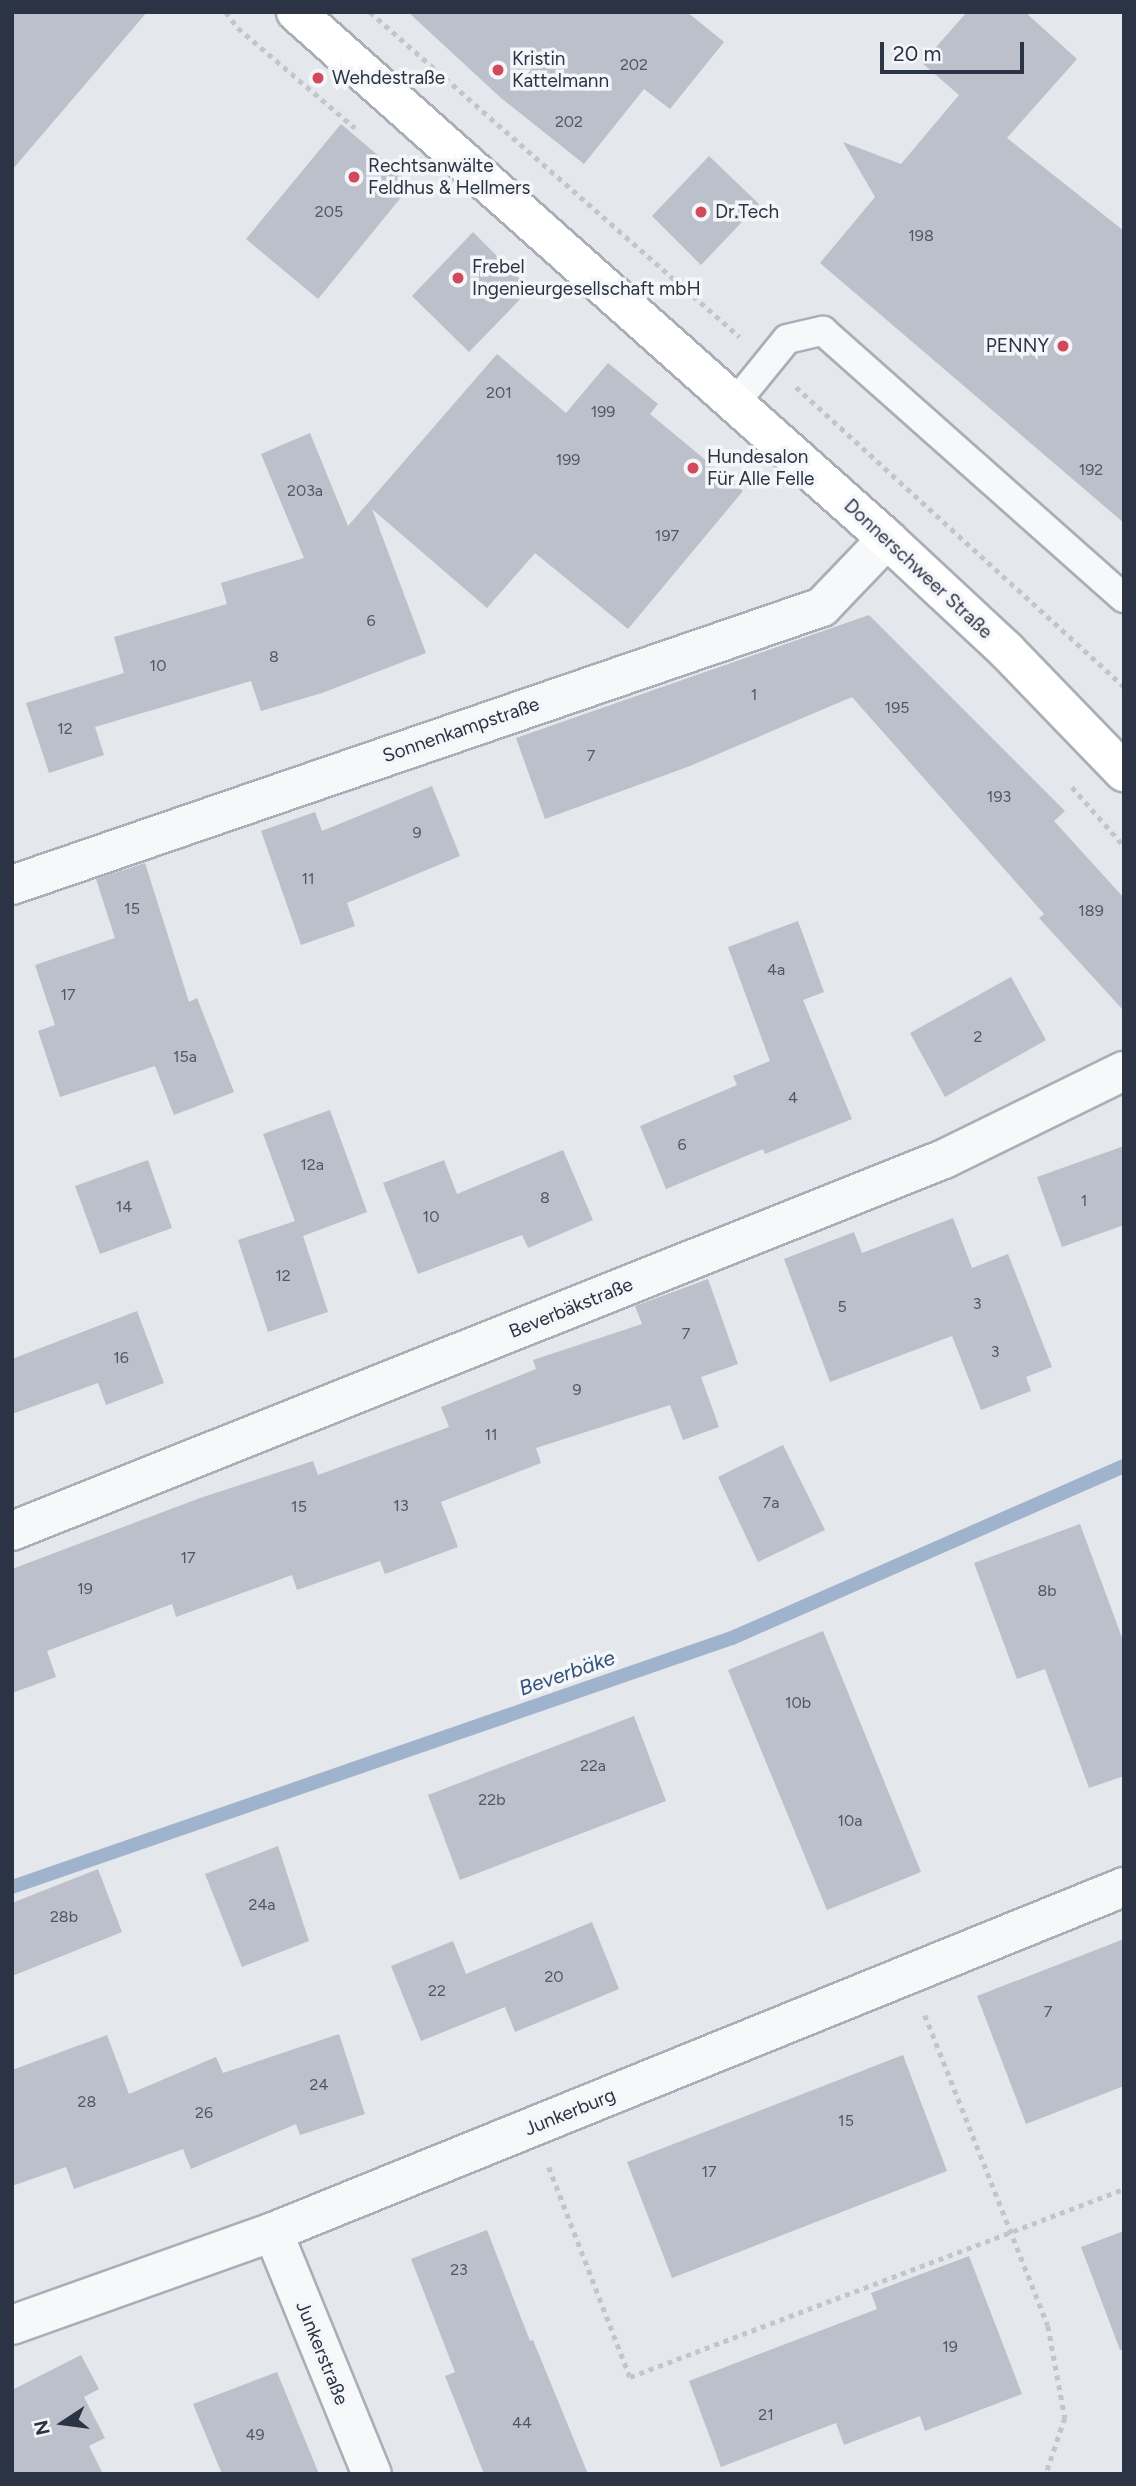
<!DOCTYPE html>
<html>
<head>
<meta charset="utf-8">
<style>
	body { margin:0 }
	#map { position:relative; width:1136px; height:2486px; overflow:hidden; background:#e4e7ec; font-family:Figtree,sans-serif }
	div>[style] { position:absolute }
	.stream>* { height:14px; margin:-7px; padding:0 7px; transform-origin:7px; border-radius:7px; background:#9fb4cc }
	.building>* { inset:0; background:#bbc0ca }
	.path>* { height:4.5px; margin-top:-2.25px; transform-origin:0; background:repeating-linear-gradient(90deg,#c2c5cb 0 5px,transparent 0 10px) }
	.roads { filter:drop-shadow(2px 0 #a9aeb7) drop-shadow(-2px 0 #a9aeb7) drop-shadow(0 2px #a9aeb7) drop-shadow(0 -2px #a9aeb7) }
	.lane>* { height:28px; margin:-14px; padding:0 14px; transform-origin:14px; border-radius:14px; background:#f7f8fa }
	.street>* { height:38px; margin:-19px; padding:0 19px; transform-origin:19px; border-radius:19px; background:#f7f8fa }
	.secondary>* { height:38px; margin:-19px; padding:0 19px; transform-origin:19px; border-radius:19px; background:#fff }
	.dots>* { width:19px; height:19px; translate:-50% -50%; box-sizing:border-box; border:4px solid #f4f6f9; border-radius:50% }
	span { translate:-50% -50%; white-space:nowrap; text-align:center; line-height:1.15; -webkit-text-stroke:7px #f4f6f9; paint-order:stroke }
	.number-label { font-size:16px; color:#4f5766 }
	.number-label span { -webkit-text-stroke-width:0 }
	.poi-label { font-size:19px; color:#2b3445 }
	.left { translate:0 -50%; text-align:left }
	.right { translate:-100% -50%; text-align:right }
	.street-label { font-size:19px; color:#2b3445 }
	.water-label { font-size:21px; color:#34527a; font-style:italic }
	.frame { position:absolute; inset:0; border:14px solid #2b3445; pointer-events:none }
	.north { position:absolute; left:28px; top:2388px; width:70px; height:70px; -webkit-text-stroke:5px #f4f6f9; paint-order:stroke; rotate:257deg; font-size:19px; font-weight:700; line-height:28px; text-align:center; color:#2b3445 }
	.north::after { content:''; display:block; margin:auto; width:24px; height:32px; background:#2b3445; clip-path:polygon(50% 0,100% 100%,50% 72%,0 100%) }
	.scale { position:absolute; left:880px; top:42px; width:144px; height:32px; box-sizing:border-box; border:4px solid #2b3445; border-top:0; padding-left:9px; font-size:21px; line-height:24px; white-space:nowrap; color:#2b3445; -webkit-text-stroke:5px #f4f6f9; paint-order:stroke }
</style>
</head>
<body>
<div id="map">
	<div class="stream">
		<i style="left:12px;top:1887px;width:762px;rotate:-19.08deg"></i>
		<i style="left:732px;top:1638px;width:428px;rotate:-23.7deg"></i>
	</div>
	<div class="building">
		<i style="clip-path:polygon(12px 12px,147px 12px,12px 170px)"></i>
		<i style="clip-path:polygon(408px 12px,687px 12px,724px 42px,670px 109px,644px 89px,584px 164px,501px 98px)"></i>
		<i style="clip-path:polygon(967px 12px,1025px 12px,1077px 59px,1007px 138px,1124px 231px,1124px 523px,820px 263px,875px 197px,843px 142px,901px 164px,959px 95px,922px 63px)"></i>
		<i style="clip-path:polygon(341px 124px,412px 184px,318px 299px,246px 239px)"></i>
		<i style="clip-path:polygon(709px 156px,759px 204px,701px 265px,652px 216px)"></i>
		<i style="clip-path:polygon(473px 232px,530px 289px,469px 352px,412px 296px)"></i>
		<i style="clip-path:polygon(497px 354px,566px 413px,608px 363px,658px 404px,650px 414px,743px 491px,628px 629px,535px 553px,487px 608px,372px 509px,426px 653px,322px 693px,261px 711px,251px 681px,95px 727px,104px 755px,49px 773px,26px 703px,124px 673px,114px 637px,227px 604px,221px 583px,304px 558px,261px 454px,310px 433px,348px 526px)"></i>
		<i style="clip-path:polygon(869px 615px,1065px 811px,1054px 821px,1124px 898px,1124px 1011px,1039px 918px,1044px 914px,852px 697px,690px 766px,545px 819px,516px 738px)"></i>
		<i style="clip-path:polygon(432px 786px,460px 856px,347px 903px,355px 926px,301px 945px,261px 831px,315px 812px,322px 831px)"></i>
		<i style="clip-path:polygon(145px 863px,189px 1002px,197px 998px,234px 1092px,174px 1115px,155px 1066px,60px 1097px,38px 1031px,55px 1025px,35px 965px,115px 938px,96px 879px)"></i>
		<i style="clip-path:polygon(798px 921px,824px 992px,803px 1000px,852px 1119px,765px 1154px,763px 1149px,666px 1189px,640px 1126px,737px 1085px,733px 1076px,770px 1061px,728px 947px)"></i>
		<i style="clip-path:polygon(1011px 977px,1046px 1040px,945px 1097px,910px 1033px)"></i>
		<i style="clip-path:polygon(330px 1110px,367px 1212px,303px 1236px,328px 1312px,268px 1332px,238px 1240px,295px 1221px,263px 1134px)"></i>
		<i style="clip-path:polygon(1124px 1146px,1124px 1225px,1062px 1247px,1037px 1177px)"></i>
		<i style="clip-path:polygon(563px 1150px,593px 1220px,528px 1248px,522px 1235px,418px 1274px,383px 1183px,444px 1160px,457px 1194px)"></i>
		<i style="clip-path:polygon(148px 1160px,172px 1228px,100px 1254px,75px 1186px)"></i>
		<i style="clip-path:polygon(953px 1218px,972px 1268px,1008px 1254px,1052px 1367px,1026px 1377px,1031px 1391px,981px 1410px,952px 1336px,830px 1382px,784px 1259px,854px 1232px,862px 1253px)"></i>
		<i style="clip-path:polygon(708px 1279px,738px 1364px,701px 1377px,719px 1427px,683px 1440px,670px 1405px,536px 1448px,541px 1463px,441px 1502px,458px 1547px,385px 1574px,380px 1561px,297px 1590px,292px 1575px,176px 1617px,172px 1604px,47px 1651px,56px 1677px,12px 1693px,12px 1569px,200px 1498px,313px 1461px,318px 1475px,449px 1427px,441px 1407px,536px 1369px,533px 1360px,642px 1324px,635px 1306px)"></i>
		<i style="clip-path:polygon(137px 1311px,164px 1383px,106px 1405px,98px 1383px,12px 1414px,12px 1359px)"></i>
		<i style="clip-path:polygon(783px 1445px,825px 1530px,758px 1562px,718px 1477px)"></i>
		<i style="clip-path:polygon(1080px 1524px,1124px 1643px,1124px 1776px,1089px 1788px,1045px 1669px,1017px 1679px,974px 1563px)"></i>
		<i style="clip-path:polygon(823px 1631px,921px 1872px,827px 1910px,728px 1670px)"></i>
		<i style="clip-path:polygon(634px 1716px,666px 1801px,460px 1880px,428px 1795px)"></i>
		<i style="clip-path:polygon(278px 1846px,309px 1941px,242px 1967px,205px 1874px)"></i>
		<i style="clip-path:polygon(98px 1869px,122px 1932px,12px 1976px,12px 1903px)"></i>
		<i style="clip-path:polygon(592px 1922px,619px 1989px,515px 2032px,505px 2007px,421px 2041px,391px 1966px,453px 1941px,466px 1974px)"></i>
		<i style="clip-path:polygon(1124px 1939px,1124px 2086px,1026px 2124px,977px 1996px)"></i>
		<i style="clip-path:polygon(339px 2034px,365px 2114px,300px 2135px,296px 2124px,191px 2169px,183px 2149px,74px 2189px,66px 2167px,12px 2186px,12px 2070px,107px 2035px,129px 2094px,216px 2057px,223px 2073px)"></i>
		<i style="clip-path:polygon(903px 2055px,947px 2171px,672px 2278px,627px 2162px)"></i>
		<i style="clip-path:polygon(487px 2230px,530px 2341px,533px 2340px,588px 2474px,484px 2474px,445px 2376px,455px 2372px,411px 2259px)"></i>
		<i style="clip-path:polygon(1124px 2231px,1124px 2349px,1120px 2350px,1081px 2247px)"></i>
		<i style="clip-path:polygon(969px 2256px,1022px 2394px,925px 2431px,920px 2416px,844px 2445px,836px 2423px,721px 2467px,689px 2381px,877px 2309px,871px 2293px)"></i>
		<i style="clip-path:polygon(81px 2355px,99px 2389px,84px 2397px,105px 2438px,89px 2446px,103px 2474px,12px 2474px,12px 2390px)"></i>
		<i style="clip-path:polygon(277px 2372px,319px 2474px,222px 2474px,193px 2404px)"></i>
	</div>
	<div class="path">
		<i style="left:226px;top:12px;width:20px;rotate:53deg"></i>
		<i style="left:238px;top:28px;width:154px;rotate:40.5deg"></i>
		<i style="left:370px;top:12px;width:492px;rotate:41.3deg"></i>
		<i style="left:796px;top:387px;width:444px;rotate:42.4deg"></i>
		<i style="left:1072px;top:787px;width:79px;rotate:48.6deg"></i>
		<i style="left:925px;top:2015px;width:334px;rotate:68.4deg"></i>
		<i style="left:1048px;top:2326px;width:94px;rotate:79.5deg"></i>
		<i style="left:1065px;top:2418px;width:59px;rotate:108.7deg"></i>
		<i style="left:549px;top:2167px;width:225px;rotate:68.9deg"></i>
		<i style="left:630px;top:2377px;width:529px;rotate:-20.84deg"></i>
	</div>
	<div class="roads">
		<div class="lane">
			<i style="left:735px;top:403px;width:82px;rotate:-50.9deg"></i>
			<i style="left:787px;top:339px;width:37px;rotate:-13deg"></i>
			<i style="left:823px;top:331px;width:402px;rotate:41.6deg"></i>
		</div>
		<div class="street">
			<i style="left:12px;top:885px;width:856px;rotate:-18.94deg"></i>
			<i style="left:822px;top:607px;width:94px;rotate:-46.3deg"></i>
			<i style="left:12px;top:1531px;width:1003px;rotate:-21.76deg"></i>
			<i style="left:944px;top:1159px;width:200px;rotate:-26.1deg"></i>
			<i style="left:273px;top:2232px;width:261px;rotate:67.8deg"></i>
			<i style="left:12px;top:2325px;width:277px;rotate:-19.6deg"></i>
			<i style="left:273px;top:2232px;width:918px;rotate:-22.07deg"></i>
		</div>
		<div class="secondary">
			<i style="left:296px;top:12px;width:792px;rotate:41.72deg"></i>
			<i style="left:887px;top:539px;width:163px;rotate:43deg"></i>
			<i style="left:1006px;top:650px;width:170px;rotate:46deg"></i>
		</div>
	</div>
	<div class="dots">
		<i style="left:498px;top:70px;background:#d1495b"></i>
		<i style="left:318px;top:78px;background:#d1495b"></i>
		<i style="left:354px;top:177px;background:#d1495b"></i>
		<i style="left:701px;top:212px;background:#d1495b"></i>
		<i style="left:458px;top:278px;background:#d1495b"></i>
		<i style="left:1063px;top:346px;background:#d1495b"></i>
		<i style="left:693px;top:468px;background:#d1495b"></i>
	</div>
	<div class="number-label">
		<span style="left:634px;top:65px">202</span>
		<span style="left:569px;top:122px">202</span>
		<span style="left:329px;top:212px">205</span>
		<span style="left:921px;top:236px">198</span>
		<span style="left:499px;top:393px">201</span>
		<span style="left:603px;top:412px">199</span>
		<span style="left:568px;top:460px">199</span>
		<span style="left:1091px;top:470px">192</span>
		<span style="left:305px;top:491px">203a</span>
		<span style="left:667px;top:536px">197</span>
		<span style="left:371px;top:621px">6</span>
		<span style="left:274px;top:657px">8</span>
		<span style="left:158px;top:666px">10</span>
		<span style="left:754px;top:695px">1</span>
		<span style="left:897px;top:708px">195</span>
		<span style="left:65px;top:729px">12</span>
		<span style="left:591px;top:756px">7</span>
		<span style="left:999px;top:797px">193</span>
		<span style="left:417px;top:833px">9</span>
		<span style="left:308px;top:879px">11</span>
		<span style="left:132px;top:909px">15</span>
		<span style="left:1091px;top:911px">189</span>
		<span style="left:776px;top:970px">4a</span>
		<span style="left:68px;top:995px">17</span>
		<span style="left:978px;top:1037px">2</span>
		<span style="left:185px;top:1057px">15a</span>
		<span style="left:793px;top:1098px">4</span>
		<span style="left:682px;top:1145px">6</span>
		<span style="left:312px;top:1165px">12a</span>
		<span style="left:545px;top:1198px">8</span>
		<span style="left:1084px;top:1201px">1</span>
		<span style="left:124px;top:1207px">14</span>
		<span style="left:431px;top:1217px">10</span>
		<span style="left:283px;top:1276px">12</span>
		<span style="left:977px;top:1304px">3</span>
		<span style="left:842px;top:1307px">5</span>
		<span style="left:686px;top:1334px">7</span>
		<span style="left:995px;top:1352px">3</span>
		<span style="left:121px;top:1358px">16</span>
		<span style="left:577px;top:1390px">9</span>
		<span style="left:491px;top:1435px">11</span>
		<span style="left:771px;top:1503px">7a</span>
		<span style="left:401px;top:1506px">13</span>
		<span style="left:299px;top:1507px">15</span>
		<span style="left:188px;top:1558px">17</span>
		<span style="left:85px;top:1589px">19</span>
		<span style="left:1047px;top:1591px">8b</span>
		<span style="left:798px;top:1703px">10b</span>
		<span style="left:593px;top:1766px">22a</span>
		<span style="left:492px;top:1800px">22b</span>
		<span style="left:850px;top:1821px">10a</span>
		<span style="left:262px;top:1905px">24a</span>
		<span style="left:64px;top:1917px">28b</span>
		<span style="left:554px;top:1977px">20</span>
		<span style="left:437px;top:1991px">22</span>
		<span style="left:1048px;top:2012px">7</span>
		<span style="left:319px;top:2085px">24</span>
		<span style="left:87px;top:2102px">28</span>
		<span style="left:204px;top:2113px">26</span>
		<span style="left:846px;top:2121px">15</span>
		<span style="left:709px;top:2172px">17</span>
		<span style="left:459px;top:2270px">23</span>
		<span style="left:950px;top:2347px">19</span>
		<span style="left:766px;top:2415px">21</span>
		<span style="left:522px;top:2423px">44</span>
		<span style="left:255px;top:2435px">49</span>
	</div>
	<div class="poi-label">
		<span class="left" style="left:512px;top:70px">Kristin<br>Kattelmann</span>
		<span class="left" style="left:332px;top:78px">Wehdestraße</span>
		<span class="left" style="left:368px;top:177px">Rechtsanwälte<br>Feldhus &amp; Hellmers</span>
		<span class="left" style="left:715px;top:212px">Dr.Tech</span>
		<span class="left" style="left:472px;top:278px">Frebel<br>Ingenieurgesellschaft mbH</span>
		<span class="right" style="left:1049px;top:346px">PENNY</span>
		<span class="left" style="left:707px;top:468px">Hundesalon<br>Für Alle Felle</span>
	</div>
	<div class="street-label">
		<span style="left:918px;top:569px;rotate:43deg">Donnerschweer Straße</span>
		<span style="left:461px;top:730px;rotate:-19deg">Sonnenkampstraße</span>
		<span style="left:571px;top:1308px;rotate:-22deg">Beverbäkstraße</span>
		<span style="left:570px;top:2112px;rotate:-22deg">Junkerburg</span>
		<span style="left:322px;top:2353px;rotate:68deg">Junkerstraße</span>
	</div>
	<div class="water-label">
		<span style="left:567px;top:1673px;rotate:-19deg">Beverbäke</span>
	</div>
	<div class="frame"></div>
	<div class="north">N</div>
	<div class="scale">20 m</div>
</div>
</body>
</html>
